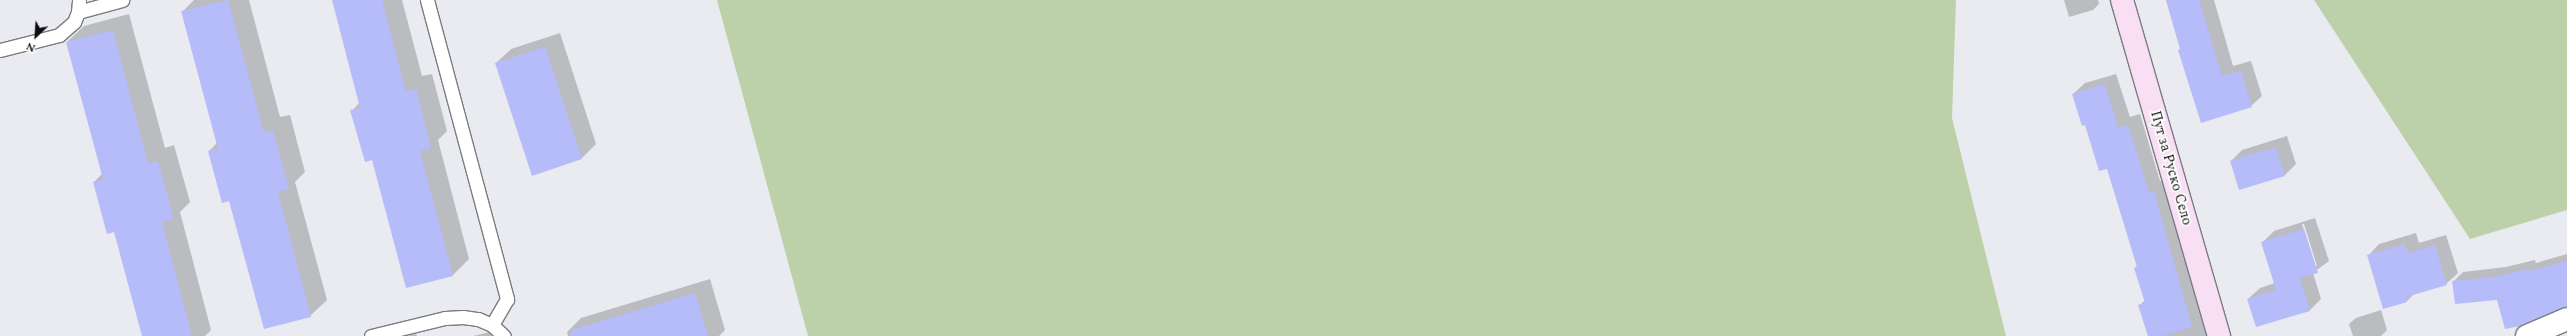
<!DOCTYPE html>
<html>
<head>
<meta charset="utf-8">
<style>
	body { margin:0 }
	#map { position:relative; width:2567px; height:336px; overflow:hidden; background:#e9ebf1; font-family:Spectral,serif }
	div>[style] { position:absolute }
	.green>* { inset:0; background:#bcd1aa }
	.shadow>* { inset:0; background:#0003 }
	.building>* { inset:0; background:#b6bbfa }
	.roads { filter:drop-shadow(1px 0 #7a7c81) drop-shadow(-1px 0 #7a7c81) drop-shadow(0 1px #7a7c81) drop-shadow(0 -1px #7a7c81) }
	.service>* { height:13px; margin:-6.5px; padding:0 6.5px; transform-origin:6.5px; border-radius:6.5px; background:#fff }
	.minor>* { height:22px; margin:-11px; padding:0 11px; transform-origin:11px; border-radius:11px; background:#fff }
	.secondary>* { height:22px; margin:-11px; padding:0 11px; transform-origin:11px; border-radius:11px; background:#f8dff4 }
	span { translate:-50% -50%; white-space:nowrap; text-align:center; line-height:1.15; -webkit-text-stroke:3.5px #fff; paint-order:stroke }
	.street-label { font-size:14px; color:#0d0d0f }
	.north { position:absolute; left:16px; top:16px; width:40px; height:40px; -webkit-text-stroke:3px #fff; paint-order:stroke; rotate:205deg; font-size:11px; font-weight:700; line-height:16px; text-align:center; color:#0d0d0f }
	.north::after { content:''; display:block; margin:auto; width:14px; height:18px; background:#0d0d0f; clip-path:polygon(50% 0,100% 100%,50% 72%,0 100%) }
</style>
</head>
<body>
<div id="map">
	<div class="green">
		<i style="clip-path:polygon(717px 0,1956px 0,1952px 118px,2006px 336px,808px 336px)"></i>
		<i style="clip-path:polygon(2314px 0,2567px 0,2567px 210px,2470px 239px)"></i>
	</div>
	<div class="shadow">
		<i style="clip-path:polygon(194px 0,249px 0,280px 117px,290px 115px,305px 172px,295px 182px,327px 300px,310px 316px,230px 200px,209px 151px,217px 143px,182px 12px)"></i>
		<i style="clip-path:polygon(333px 0,402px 0,422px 76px,432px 74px,447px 131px,438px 140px,469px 259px,453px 275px,407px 287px,373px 159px,352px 111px,360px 102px)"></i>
		<i style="clip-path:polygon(2064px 0,2098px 0,2099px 4px,2093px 10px,2069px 17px)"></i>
		<i style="clip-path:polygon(2166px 0,2214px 0,2233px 66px,2251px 61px,2262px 96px,2251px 106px,2202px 122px)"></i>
		<i style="clip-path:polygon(129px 14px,165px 148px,174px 145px,190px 202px,180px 212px,211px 330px,205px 336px,143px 336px,115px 230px,94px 182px,102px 174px,67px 42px,84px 26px)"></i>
		<i style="clip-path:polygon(560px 33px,596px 144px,581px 159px,496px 63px,511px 49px)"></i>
		<i style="clip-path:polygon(2116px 74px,2130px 117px,2140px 114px,2160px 181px,2165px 180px,2209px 336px,2148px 336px,2140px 305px,2145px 300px,2135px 268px,2137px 266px,2108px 168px,2073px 94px,2085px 83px)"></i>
		<i style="clip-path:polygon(2287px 136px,2296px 164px,2285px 175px,2231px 161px,2242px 150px)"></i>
		<i style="clip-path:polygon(evenodd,2315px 218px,2329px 261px,2313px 273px,2321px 299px,2310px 310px,2248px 299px,2260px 288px,2275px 283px,2263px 242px,2274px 231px,2315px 218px,2302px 224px,2304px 224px,2317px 266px,2315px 266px,2302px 224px)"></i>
		<i style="clip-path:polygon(2416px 233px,2419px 243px,2446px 235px,2458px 273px,2446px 284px,2414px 294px,2407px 301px,2384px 308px,2368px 256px,2379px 244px)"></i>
		<i style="clip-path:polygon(2567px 254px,2567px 306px,2498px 299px,2453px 282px,2463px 272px,2506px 267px,2535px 260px,2536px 263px)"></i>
		<i style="clip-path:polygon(710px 279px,725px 330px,719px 336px,568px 336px,567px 332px,581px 318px)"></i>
		<i style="clip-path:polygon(2381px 310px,2387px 330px,2381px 336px,2353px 336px,2349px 324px,2356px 318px)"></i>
		<i style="clip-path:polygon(490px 332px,491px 336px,473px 336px)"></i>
		<i style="clip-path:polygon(416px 334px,417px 336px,406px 336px)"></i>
	</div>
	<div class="building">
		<i style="clip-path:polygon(228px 0,264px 133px,273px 130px,289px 189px,278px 192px,311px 317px,264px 329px,229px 201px,222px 203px,208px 151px,218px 149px,181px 11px)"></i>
		<i style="clip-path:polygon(332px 0,382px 0,406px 92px,416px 89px,431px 148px,420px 151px,453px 276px,406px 288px,372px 160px,365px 162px,350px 110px,360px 108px)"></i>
		<i style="clip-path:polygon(2166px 0,2199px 0,2222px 76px,2241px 71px,2252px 107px,2201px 123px,2178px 50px,2180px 49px)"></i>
		<i style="clip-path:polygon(113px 30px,148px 163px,158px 161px,174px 219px,162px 222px,192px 336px,142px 336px,114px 232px,107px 234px,93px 182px,103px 179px,66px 42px)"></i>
		<i style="clip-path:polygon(545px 47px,582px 159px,532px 176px,495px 63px)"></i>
		<i style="clip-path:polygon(2105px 84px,2118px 128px,2128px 125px,2149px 192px,2154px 191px,2192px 327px,2162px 336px,2148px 336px,2138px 305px,2145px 303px,2134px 268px,2137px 267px,2107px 169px,2099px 171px,2085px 125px,2082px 126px,2072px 94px)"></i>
		<i style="clip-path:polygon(2276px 147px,2285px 176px,2239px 190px,2230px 161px)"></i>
		<i style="clip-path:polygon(2304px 229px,2318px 273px,2300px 278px,2310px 311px,2256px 327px,2247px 299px,2276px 290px,2261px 242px)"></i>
		<i style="clip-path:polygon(2405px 244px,2408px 253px,2435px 245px,2447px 285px,2406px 297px,2407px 302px,2383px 309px,2367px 255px)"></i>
		<i style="clip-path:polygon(2567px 261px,2567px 307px,2520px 326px,2505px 329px,2497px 300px,2455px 304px,2452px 281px,2496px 277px,2526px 269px,2526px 272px)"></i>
		<i style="clip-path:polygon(695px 293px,708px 336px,571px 336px,571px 330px)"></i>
	</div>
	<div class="roads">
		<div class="service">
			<i style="left:427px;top:0;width:310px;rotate:75deg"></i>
			<i style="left:507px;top:299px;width:30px;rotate:120deg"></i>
			<i style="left:78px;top:12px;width:46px;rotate:-15.3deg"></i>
			<i style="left:0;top:50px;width:61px;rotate:-14.3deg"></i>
			<i style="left:59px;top:35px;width:20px;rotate:-41deg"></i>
			<i style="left:74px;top:22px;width:11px;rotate:-68deg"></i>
			<i style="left:78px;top:12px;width:12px;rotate:-85deg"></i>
			<i style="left:371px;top:336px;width:76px;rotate:-13.7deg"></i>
			<i style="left:445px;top:318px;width:18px;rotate:-3deg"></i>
			<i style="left:463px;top:317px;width:15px;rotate:8deg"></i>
			<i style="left:478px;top:319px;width:15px;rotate:23deg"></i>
			<i style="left:492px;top:325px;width:16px;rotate:43deg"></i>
		</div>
		<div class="minor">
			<i style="left:2527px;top:336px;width:43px;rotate:-23deg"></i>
		</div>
		<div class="secondary">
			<i style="left:2122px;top:0;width:350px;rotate:73.9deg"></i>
		</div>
	</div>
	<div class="street-label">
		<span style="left:2171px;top:168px;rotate:74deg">Пут за Руско Село</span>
	</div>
	<div class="north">N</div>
</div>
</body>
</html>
